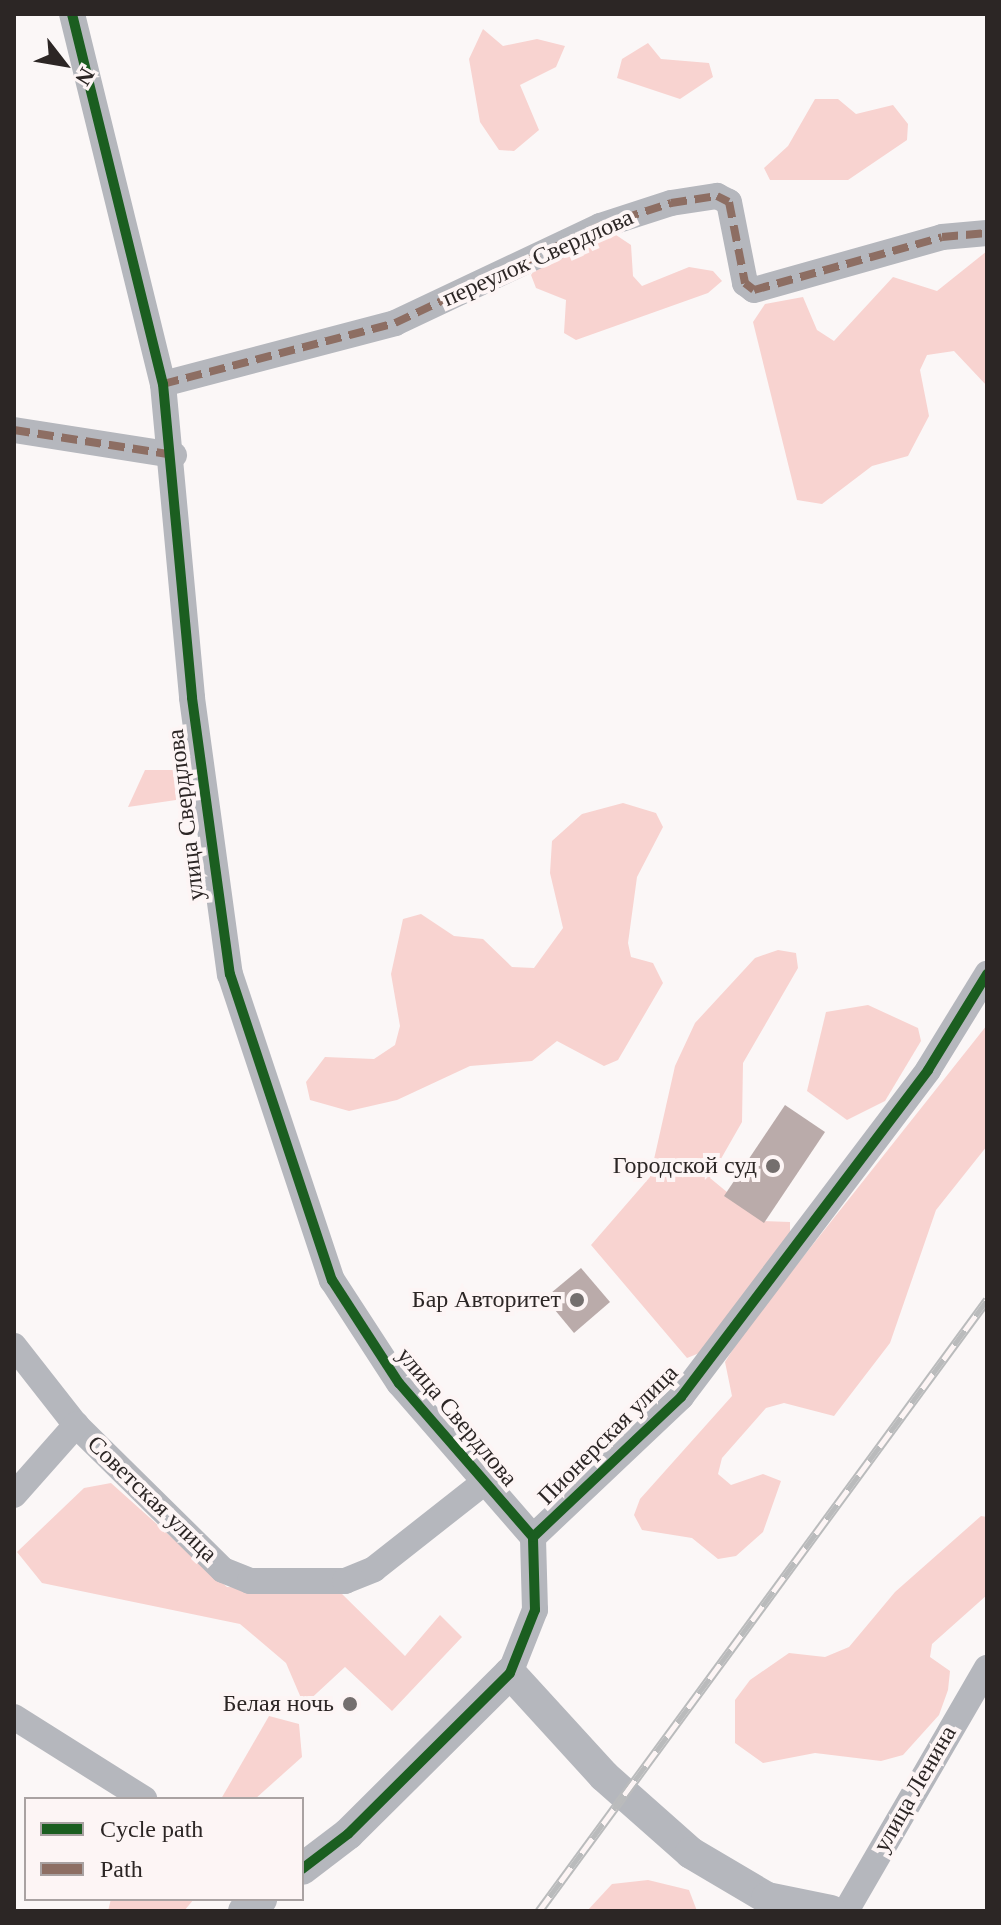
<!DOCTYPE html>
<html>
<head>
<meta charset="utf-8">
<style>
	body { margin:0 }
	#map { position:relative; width:1001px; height:1925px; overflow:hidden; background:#fbf7f7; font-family:Georgia,serif }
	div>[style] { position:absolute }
	.green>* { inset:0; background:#f8d3d0 }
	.building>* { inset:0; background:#baabaa }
	.minor>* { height:26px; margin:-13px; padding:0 13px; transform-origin:13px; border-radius:13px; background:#b5b7bd }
	.tertiary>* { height:32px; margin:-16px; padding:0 16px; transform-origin:16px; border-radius:16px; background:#b5b7bd }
	.rail>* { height:9px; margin-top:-4.5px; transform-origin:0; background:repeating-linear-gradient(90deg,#fdf5f5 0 18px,#babbbc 0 36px); box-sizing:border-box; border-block:2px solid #babbbc }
	.quiet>* { height:8px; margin-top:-4px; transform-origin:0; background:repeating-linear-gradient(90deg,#8d6e63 0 16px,transparent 0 24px) }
	.cycleway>* { height:10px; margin:-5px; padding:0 5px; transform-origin:5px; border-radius:5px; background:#1b5e20 }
	.dots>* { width:22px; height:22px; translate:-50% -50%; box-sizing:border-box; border:4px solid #fdf5f5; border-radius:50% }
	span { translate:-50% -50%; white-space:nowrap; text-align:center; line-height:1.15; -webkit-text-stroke:8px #fdf5f5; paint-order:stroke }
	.street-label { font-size:24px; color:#2c2625 }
	.poi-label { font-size:24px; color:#2c2625 }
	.right { translate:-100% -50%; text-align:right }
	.frame { position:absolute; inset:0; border:16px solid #2c2625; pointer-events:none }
	.legend { position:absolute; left:24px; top:1797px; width:280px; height:104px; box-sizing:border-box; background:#fdf5f5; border:2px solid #a9a2a2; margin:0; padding:10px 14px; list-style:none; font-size:24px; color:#2c2625 }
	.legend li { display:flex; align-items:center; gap:16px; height:40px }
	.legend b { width:40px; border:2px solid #a9a2a2 }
	.north { position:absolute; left:24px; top:24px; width:80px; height:80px; -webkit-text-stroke:6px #fdf5f5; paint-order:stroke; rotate:121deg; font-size:22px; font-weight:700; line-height:32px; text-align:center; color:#2c2625 }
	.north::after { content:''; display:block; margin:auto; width:28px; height:36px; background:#2c2625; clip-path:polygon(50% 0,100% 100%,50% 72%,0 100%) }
</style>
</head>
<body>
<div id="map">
	<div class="green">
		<i style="clip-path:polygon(483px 29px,503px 46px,537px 39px,565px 46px,556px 67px,520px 85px,539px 130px,514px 151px,499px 150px,480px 122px,469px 59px)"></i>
		<i style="clip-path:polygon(648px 43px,661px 59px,709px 63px,713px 77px,680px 99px,617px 78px,622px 59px)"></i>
		<i style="clip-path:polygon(815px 99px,838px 99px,856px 114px,893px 105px,908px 124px,907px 140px,848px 180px,770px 180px,764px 168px,788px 146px)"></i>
		<i style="clip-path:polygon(613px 233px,631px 245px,633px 276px,642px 286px,689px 267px,713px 271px,722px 281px,708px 293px,576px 340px,564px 333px,566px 300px,536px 288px,531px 275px,542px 259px)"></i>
		<i style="clip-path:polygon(987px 251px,987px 386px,954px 351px,927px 355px,920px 370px,929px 416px,908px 456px,872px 466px,822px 504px,797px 500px,753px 322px,765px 304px,803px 297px,817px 330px,834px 341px,893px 277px,937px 291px)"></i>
		<i style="clip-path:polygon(145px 770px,176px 770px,176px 800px,128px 807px)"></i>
		<i style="clip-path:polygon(623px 803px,656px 813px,663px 827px,637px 877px,628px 943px,631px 957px,653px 963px,663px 983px,618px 1060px,604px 1066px,557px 1041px,532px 1061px,470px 1066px,397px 1100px,349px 1111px,310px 1100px,306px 1082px,325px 1057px,374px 1059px,395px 1045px,400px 1026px,391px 974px,403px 919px,421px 914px,454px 936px,483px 939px,512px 967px,534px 968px,563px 928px,550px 873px,552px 841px,582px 814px)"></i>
		<i style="clip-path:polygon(778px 950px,796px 953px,798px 968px,743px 1063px,742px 1122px,710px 1178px,762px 1221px,790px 1222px,790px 1240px,702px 1352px,687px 1358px,591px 1245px,650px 1177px,675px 1066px,695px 1023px,755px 958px)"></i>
		<i style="clip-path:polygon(868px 1005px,918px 1028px,921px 1041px,885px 1101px,847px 1120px,807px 1091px,826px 1012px)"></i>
		<i style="clip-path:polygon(987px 1025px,987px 1146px,936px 1210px,890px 1343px,834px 1416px,784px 1403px,766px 1408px,722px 1458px,718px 1474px,731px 1485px,763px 1474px,781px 1481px,763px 1532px,736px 1556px,718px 1559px,692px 1538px,642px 1530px,634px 1515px,640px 1499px,732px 1396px,725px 1362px,745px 1330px)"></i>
		<i style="clip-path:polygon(111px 1483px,227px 1587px,339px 1591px,405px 1656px,440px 1615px,462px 1637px,392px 1711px,345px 1667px,304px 1705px,286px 1663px,240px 1624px,42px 1583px,17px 1552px,84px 1488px)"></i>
		<i style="clip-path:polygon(981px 1516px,987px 1517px,987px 1595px,932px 1644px,930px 1657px,950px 1671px,948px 1690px,939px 1715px,903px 1755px,881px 1761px,815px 1753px,763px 1763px,735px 1743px,735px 1700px,750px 1680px,789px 1653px,825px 1657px,849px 1647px,895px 1592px)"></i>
		<i style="clip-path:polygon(269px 1716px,299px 1724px,302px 1757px,255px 1799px,221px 1799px)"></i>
		<i style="clip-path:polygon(648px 1880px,689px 1890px,697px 1911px,587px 1911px,612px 1884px)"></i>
		<i style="clip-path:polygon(111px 1899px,194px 1899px,184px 1911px,108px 1911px)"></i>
	</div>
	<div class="building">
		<i style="clip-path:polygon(785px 1105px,825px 1132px,764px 1223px,724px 1196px)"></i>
		<i style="clip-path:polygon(581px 1268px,610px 1302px,574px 1333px,545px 1298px)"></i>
	</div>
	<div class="minor">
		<i style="left:72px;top:14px;width:381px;rotate:76.2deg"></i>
		<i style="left:163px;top:384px;width:315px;rotate:84.7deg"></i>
		<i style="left:192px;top:698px;width:279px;rotate:82.2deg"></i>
		<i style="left:230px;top:974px;width:323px;rotate:71.6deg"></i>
		<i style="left:332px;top:1280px;width:123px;rotate:57deg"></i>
		<i style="left:399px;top:1383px;width:204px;rotate:49deg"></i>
		<i style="left:163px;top:384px;width:240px;rotate:-14.7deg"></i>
		<i style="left:395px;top:323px;width:227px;rotate:-25.3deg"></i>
		<i style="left:600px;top:226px;width:75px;rotate:-17.9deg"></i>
		<i style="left:671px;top:203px;width:47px;rotate:-8.7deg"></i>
		<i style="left:717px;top:196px;width:13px;rotate:27deg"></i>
		<i style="left:729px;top:202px;width:83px;rotate:78.8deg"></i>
		<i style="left:745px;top:283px;width:11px;rotate:38deg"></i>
		<i style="left:754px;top:290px;width:195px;rotate:-15.7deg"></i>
		<i style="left:942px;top:237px;width:45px;rotate:-5.1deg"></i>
		<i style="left:14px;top:430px;width:162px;rotate:8.9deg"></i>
		<i style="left:14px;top:1346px;width:100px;rotate:51.9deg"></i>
		<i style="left:76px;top:1425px;width:206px;rotate:44.6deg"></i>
		<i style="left:223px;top:1570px;width:29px;rotate:22deg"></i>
		<i style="left:250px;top:1581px;width:95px"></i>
		<i style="left:345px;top:1581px;width:31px;rotate:-22deg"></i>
		<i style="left:374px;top:1569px;width:142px;rotate:-38.2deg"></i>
		<i style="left:14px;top:1495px;width:94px;rotate:-48.5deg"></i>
		<i style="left:510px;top:1673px;width:68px;rotate:-68.4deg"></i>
		<i style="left:535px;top:1610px;width:73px;rotate:-91.6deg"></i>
		<i style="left:533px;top:1537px;width:204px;rotate:-43.4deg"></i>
		<i style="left:681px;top:1397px;width:410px;rotate:-52.9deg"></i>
		<i style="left:928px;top:1070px;width:113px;rotate:-58.4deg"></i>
		<i style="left:14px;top:1717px;width:154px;rotate:32.2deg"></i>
		<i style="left:846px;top:1911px;width:281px;rotate:-59.9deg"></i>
	</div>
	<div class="tertiary">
		<i style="left:302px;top:1869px;width:58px;rotate:-37.3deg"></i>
		<i style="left:348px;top:1834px;width:228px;rotate:-44.8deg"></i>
		<i style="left:510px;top:1673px;width:139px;rotate:47.6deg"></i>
		<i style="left:604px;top:1776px;width:116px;rotate:41.5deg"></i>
		<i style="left:691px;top:1853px;width:88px;rotate:30.6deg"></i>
		<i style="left:767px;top:1898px;width:65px;rotate:11.5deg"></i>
		<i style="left:244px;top:1911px;width:21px;rotate:-35deg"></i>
	</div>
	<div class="rail">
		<i style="left:539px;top:1911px;width:758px;rotate:-53.75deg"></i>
	</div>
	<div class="quiet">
		<i style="left:163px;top:384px;width:240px;rotate:-14.7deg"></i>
		<i style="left:395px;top:323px;width:227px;rotate:-25.3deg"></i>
		<i style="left:600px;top:226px;width:75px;rotate:-17.9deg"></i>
		<i style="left:671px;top:203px;width:47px;rotate:-8.7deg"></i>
		<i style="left:717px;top:196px;width:13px;rotate:27deg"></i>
		<i style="left:729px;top:202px;width:83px;rotate:78.8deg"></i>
		<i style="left:745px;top:283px;width:11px;rotate:38deg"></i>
		<i style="left:754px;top:290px;width:195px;rotate:-15.7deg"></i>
		<i style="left:942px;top:237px;width:45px;rotate:-5.1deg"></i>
		<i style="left:14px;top:430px;width:162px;rotate:8.9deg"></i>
	</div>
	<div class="cycleway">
		<i style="left:72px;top:14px;width:381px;rotate:76.2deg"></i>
		<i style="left:163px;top:384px;width:315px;rotate:84.7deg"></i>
		<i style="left:192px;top:698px;width:279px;rotate:82.2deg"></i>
		<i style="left:230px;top:974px;width:323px;rotate:71.6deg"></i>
		<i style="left:332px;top:1280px;width:123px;rotate:57deg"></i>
		<i style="left:399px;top:1383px;width:204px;rotate:49deg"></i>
		<i style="left:302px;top:1869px;width:58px;rotate:-37.3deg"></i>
		<i style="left:348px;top:1834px;width:228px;rotate:-44.8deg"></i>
		<i style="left:510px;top:1673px;width:68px;rotate:-68.4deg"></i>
		<i style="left:535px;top:1610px;width:73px;rotate:-91.6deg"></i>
		<i style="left:533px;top:1537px;width:204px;rotate:-43.4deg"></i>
		<i style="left:681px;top:1397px;width:410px;rotate:-52.9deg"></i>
		<i style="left:928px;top:1070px;width:113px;rotate:-58.4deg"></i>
	</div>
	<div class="dots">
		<i style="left:773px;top:1166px;background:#746f6e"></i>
		<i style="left:577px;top:1300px;background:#746f6e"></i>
		<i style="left:350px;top:1704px;background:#746f6e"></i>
	</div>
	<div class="street-label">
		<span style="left:538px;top:258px;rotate:-24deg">переулок Свердлова</span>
		<span style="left:186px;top:815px;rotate:-97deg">улица Свердлова</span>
		<span style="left:457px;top:1417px;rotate:50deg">улица Свердлова</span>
		<span style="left:608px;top:1435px;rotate:-45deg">Пионерская улица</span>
		<span style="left:152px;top:1499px;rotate:44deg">Советская улица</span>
		<span style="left:915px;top:1789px;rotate:-60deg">улица Ленина</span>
	</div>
	<div class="poi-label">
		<span class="right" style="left:757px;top:1166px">Городской суд</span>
		<span class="right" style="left:561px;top:1300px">Бар Авторитет</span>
		<span class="right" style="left:334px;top:1704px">Белая ночь</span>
	</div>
	<div class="frame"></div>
	<ul class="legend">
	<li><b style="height:10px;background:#1b5e20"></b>Cycle path</li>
	<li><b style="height:10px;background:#8d6e63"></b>Path</li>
	</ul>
	<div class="north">N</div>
</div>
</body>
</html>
